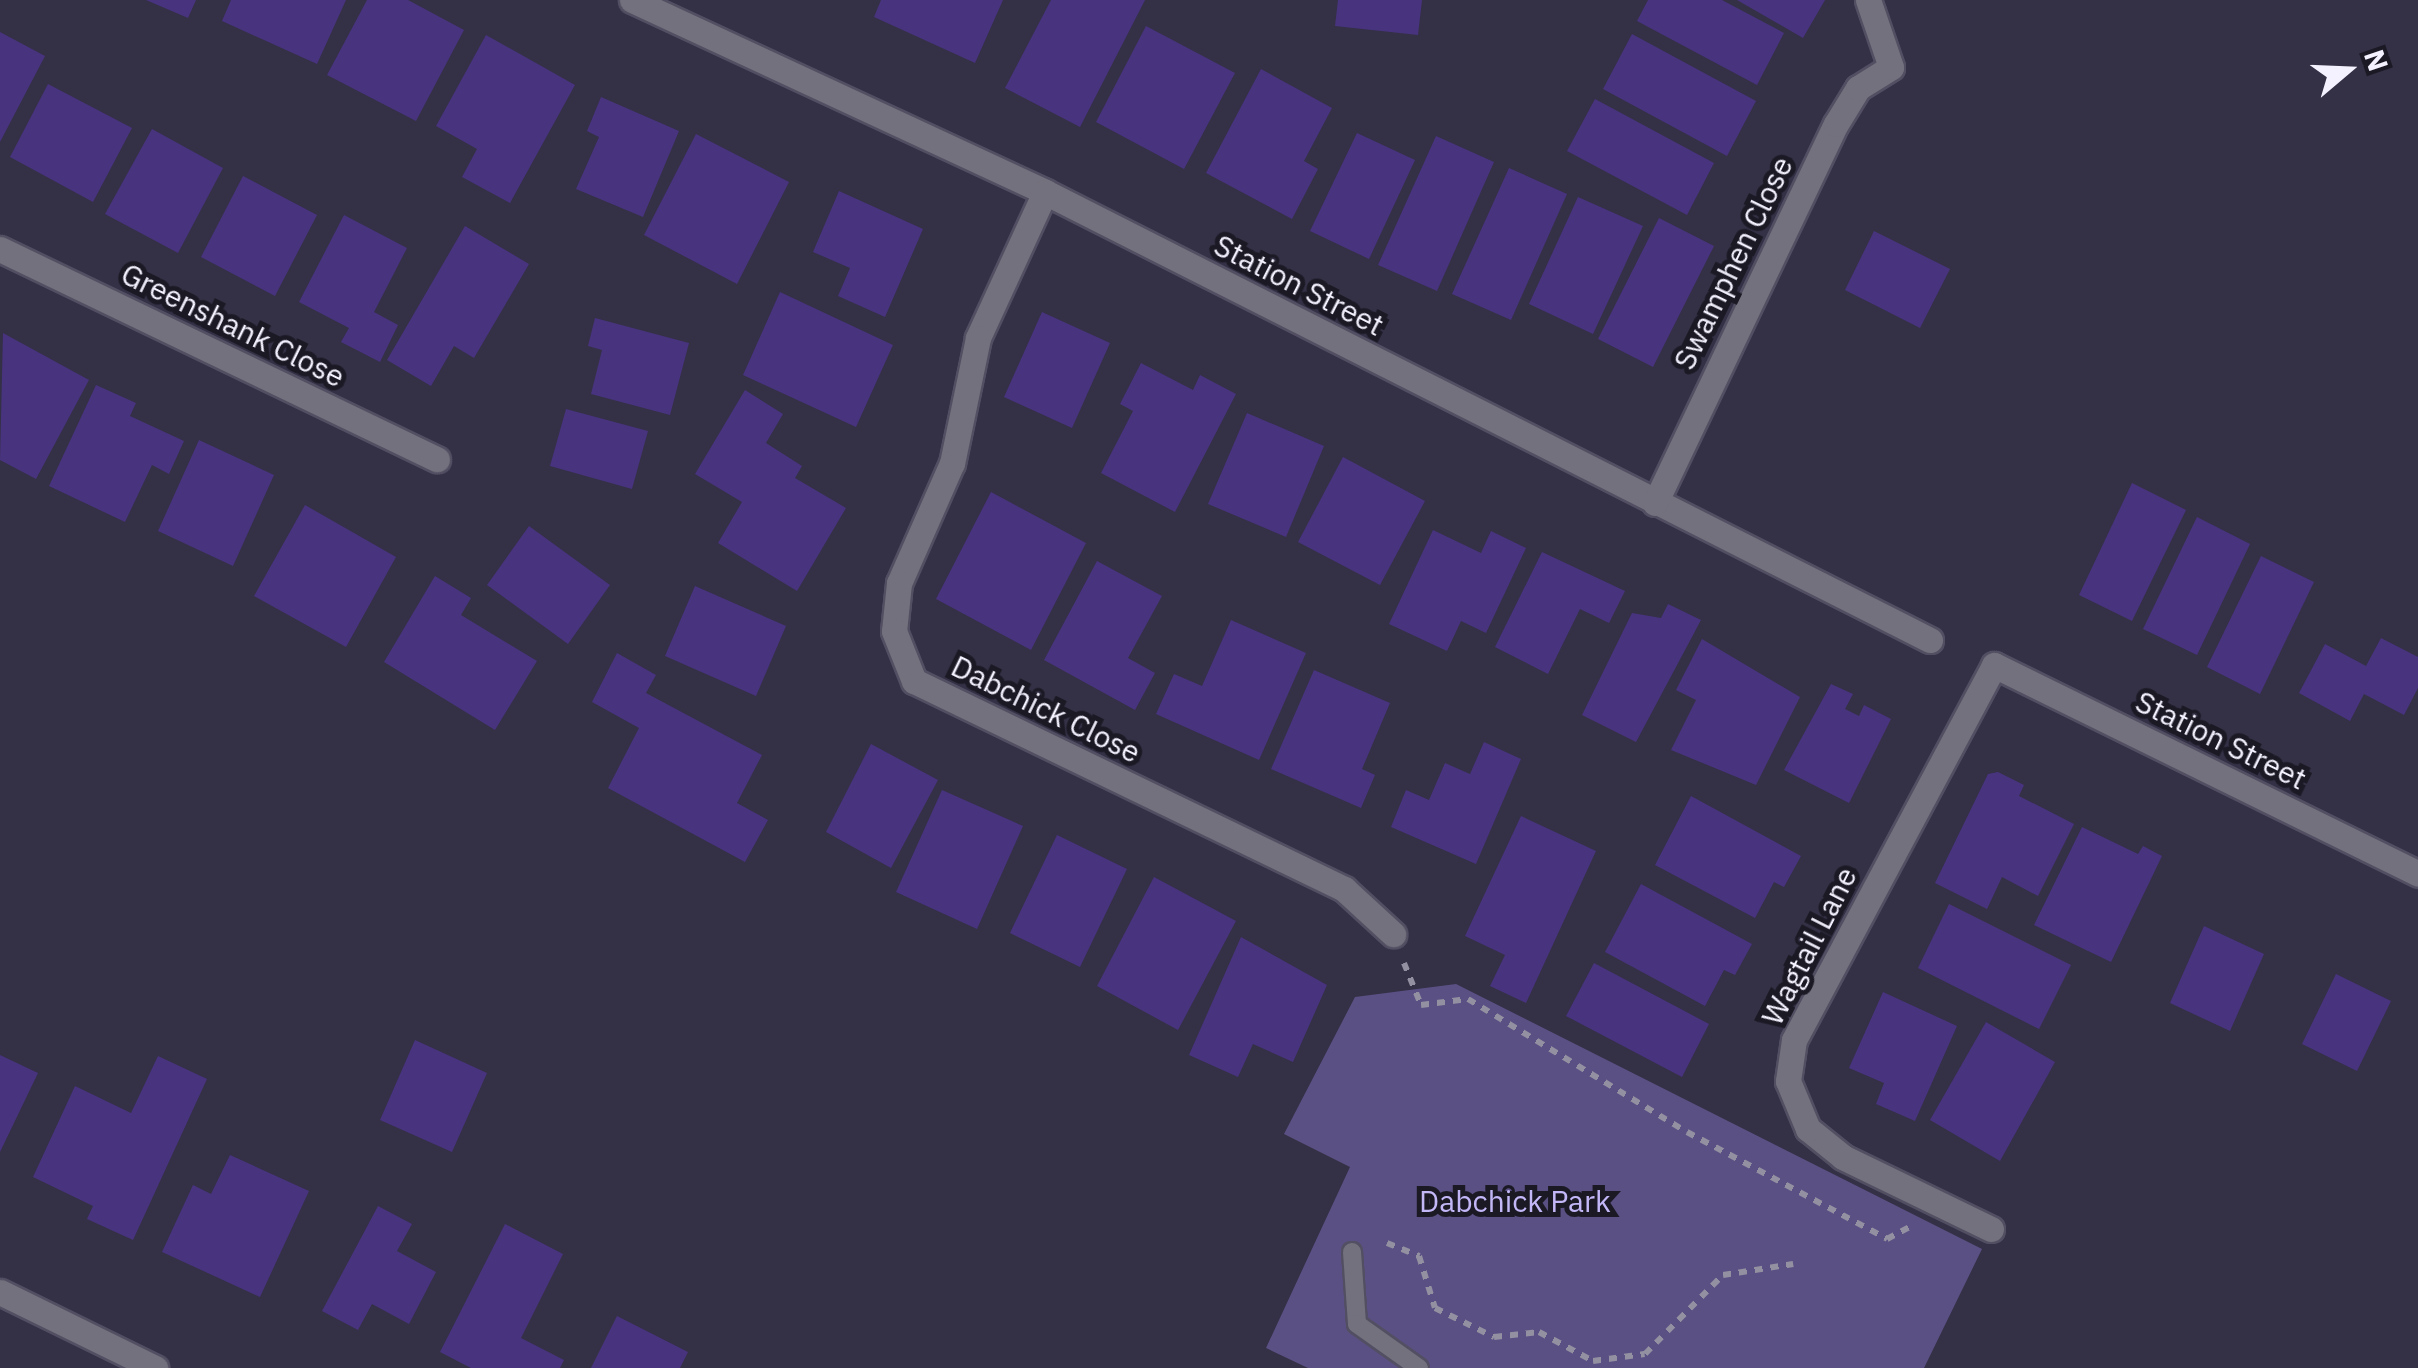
<!DOCTYPE html>
<html>
<head>
<meta charset="utf-8">
<style>
	body { margin:0 }
	#map { position:relative; width:2418px; height:1368px; overflow:hidden; background:#343046; font-family:"IBM Plex Sans",sans-serif }
	div>[style] { position:absolute }
	.green>* { inset:0; background:#5b5084 }
	.building>* { inset:0; background:#48337e }
	.path>* { height:6px; margin-top:-3px; transform-origin:0; background:repeating-linear-gradient(90deg,#9390a1 0 8px,transparent 0 16px) }
	.roads { filter:drop-shadow(2px 0 #534f63) drop-shadow(-2px 0 #534f63) drop-shadow(0 2px #534f63) drop-shadow(0 -2px #534f63) }
	.service>* { height:18px; margin:-9px; padding:0 9px; transform-origin:9px; border-radius:9px; background:#73717d }
	.minor>* { height:25px; margin:-12.5px; padding:0 12.5px; transform-origin:12.5px; border-radius:12.5px; background:#73717d }
	span { translate:-50% -50%; white-space:nowrap; text-align:center; line-height:1.15; -webkit-text-stroke:10px #1b1924; paint-order:stroke }
	.street-label { font-size:30px; color:#f4f2fe }
	.park-label { font-size:30px; color:#c3b7f7 }
	.north { position:absolute; left:2298px; top:20px; width:100px; height:100px; -webkit-text-stroke:8px #1b1924; paint-order:stroke; rotate:71deg; font-size:28px; font-weight:700; line-height:40px; text-align:center; color:#f4f2fe }
	.north::after { content:''; display:block; margin:auto; width:35px; height:45px; background:#f4f2fe; clip-path:polygon(50% 0,100% 100%,50% 72%,0 100%) }
</style>
</head>
<body>
<div id="map">
	<div class="green">
		<i style="clip-path:polygon(1456px 984px,1982px 1249px,1924px 1368px,1308px 1368px,1266px 1348px,1350px 1167px,1284px 1134px,1355px 997px)"></i>
	</div>
	<div class="building">
		<i style="clip-path:polygon(146px 0,196px 0,188px 18px)"></i>
		<i style="clip-path:polygon(231px 0,346px 0,317px 64px,222px 21px)"></i>
		<i style="clip-path:polygon(367px 0,408px 0,464px 30px,416px 121px,327px 75px)"></i>
		<i style="clip-path:polygon(881px 0,1003px 0,975px 63px,874px 17px)"></i>
		<i style="clip-path:polygon(1051px 0,1145px 0,1080px 127px,1005px 88px)"></i>
		<i style="clip-path:polygon(1338px 0,1422px 0,1418px 35px,1335px 26px)"></i>
		<i style="clip-path:polygon(1648px 0,1722px 0,1784px 33px,1757px 85px,1637px 21px)"></i>
		<i style="clip-path:polygon(1737px 0,1825px 0,1803px 38px)"></i>
		<i style="clip-path:polygon(1146px 26px,1235px 73px,1184px 169px,1096px 122px)"></i>
		<i style="clip-path:polygon(0 32px,45px 56px,0 142px)"></i>
		<i style="clip-path:polygon(1632px 34px,1756px 101px,1727px 156px,1603px 89px)"></i>
		<i style="clip-path:polygon(486px 35px,575px 85px,510px 203px,462px 177px,477px 149px,436px 126px)"></i>
		<i style="clip-path:polygon(1261px 69px,1332px 108px,1304px 161px,1318px 169px,1292px 219px,1206px 173px)"></i>
		<i style="clip-path:polygon(48px 84px,132px 128px,93px 202px,10px 157px)"></i>
		<i style="clip-path:polygon(601px 97px,679px 131px,643px 217px,576px 189px,599px 137px,587px 131px)"></i>
		<i style="clip-path:polygon(1595px 99px,1714px 163px,1687px 215px,1567px 151px)"></i>
		<i style="clip-path:polygon(152px 129px,223px 168px,178px 253px,105px 214px)"></i>
		<i style="clip-path:polygon(1357px 133px,1415px 160px,1369px 259px,1310px 231px)"></i>
		<i style="clip-path:polygon(696px 134px,789px 182px,737px 284px,644px 235px)"></i>
		<i style="clip-path:polygon(1436px 136px,1494px 162px,1437px 291px,1378px 265px)"></i>
		<i style="clip-path:polygon(1509px 168px,1567px 194px,1511px 320px,1452px 294px)"></i>
		<i style="clip-path:polygon(243px 176px,317px 215px,275px 296px,201px 257px)"></i>
		<i style="clip-path:polygon(839px 191px,923px 229px,885px 317px,838px 296px,850px 268px,813px 252px)"></i>
		<i style="clip-path:polygon(1578px 197px,1643px 226px,1593px 334px,1529px 304px)"></i>
		<i style="clip-path:polygon(344px 215px,407px 248px,374px 312px,398px 325px,380px 362px,341px 342px,349px 328px,299px 302px)"></i>
		<i style="clip-path:polygon(1659px 218px,1714px 246px,1653px 367px,1598px 339px)"></i>
		<i style="clip-path:polygon(465px 226px,529px 264px,474px 358px,454px 346px,431px 386px,387px 360px)"></i>
		<i style="clip-path:polygon(1874px 231px,1950px 269px,1920px 328px,1845px 290px)"></i>
		<i style="clip-path:polygon(780px 292px,893px 345px,856px 427px,743px 375px)"></i>
		<i style="clip-path:polygon(1042px 312px,1110px 343px,1072px 428px,1004px 397px)"></i>
		<i style="clip-path:polygon(595px 318px,689px 343px,670px 415px,591px 394px,602px 350px,588px 346px)"></i>
		<i style="clip-path:polygon(3px 333px,89px 380px,36px 479px,0 460px)"></i>
		<i style="clip-path:polygon(1141px 363px,1193px 390px,1200px 375px,1236px 394px,1175px 512px,1101px 473px,1133px 411px,1120px 404px)"></i>
		<i style="clip-path:polygon(96px 385px,136px 403px,130px 416px,184px 441px,169px 474px,152px 465px,125px 522px,49px 486px)"></i>
		<i style="clip-path:polygon(745px 390px,783px 414px,766px 443px,802px 466px,795px 478px,846px 508px,797px 591px,718px 543px,742px 502px,695px 474px)"></i>
		<i style="clip-path:polygon(566px 409px,648px 431px,632px 489px,550px 466px)"></i>
		<i style="clip-path:polygon(1247px 413px,1324px 446px,1286px 537px,1208px 504px)"></i>
		<i style="clip-path:polygon(199px 440px,274px 475px,233px 566px,158px 531px)"></i>
		<i style="clip-path:polygon(1343px 457px,1425px 501px,1380px 585px,1298px 542px)"></i>
		<i style="clip-path:polygon(2132px 483px,2186px 510px,2132px 621px,2079px 595px)"></i>
		<i style="clip-path:polygon(991px 492px,1086px 543px,1031px 650px,936px 599px)"></i>
		<i style="clip-path:polygon(305px 505px,396px 557px,346px 647px,254px 596px)"></i>
		<i style="clip-path:polygon(2197px 517px,2250px 544px,2197px 655px,2143px 629px)"></i>
		<i style="clip-path:polygon(529px 526px,610px 585px,568px 644px,487px 585px)"></i>
		<i style="clip-path:polygon(1433px 530px,1481px 553px,1491px 531px,1526px 548px,1486px 633px,1461px 621px,1447px 651px,1389px 624px)"></i>
		<i style="clip-path:polygon(1542px 552px,1625px 591px,1609px 623px,1580px 609px,1548px 674px,1495px 647px)"></i>
		<i style="clip-path:polygon(2261px 556px,2314px 582px,2260px 694px,2207px 667px)"></i>
		<i style="clip-path:polygon(1097px 561px,1162px 596px,1128px 658px,1155px 673px,1135px 710px,1044px 660px)"></i>
		<i style="clip-path:polygon(435px 576px,471px 598px,461px 615px,537px 661px,495px 730px,384px 662px)"></i>
		<i style="clip-path:polygon(695px 586px,786px 626px,756px 696px,665px 656px)"></i>
		<i style="clip-path:polygon(1668px 604px,1701px 620px,1636px 742px,1582px 715px,1632px 613px,1661px 618px)"></i>
		<i style="clip-path:polygon(1231px 620px,1306px 653px,1259px 760px,1156px 714px,1174px 674px,1202px 686px)"></i>
		<i style="clip-path:polygon(2381px 638px,2418px 657px,2418px 688px,2404px 715px,2364px 694px,2350px 721px,2299px 693px,2325px 644px,2366px 666px)"></i>
		<i style="clip-path:polygon(1702px 639px,1800px 697px,1756px 785px,1671px 750px,1696px 700px,1676px 690px)"></i>
		<i style="clip-path:polygon(617px 653px,656px 675px,646px 693px,762px 755px,737px 803px,768px 820px,745px 862px,608px 788px,639px 728px,592px 702px)"></i>
		<i style="clip-path:polygon(1314px 670px,1390px 703px,1362px 769px,1375px 775px,1361px 808px,1271px 769px)"></i>
		<i style="clip-path:polygon(1831px 684px,1853px 694px,1845px 709px,1859px 716px,1864px 705px,1891px 719px,1849px 803px,1784px 770px)"></i>
		<i style="clip-path:polygon(1484px 742px,1521px 759px,1476px 864px,1391px 827px,1406px 790px,1429px 800px,1445px 763px,1470px 774px)"></i>
		<i style="clip-path:polygon(871px 744px,938px 780px,891px 868px,826px 832px)"></i>
		<i style="clip-path:polygon(1998px 772px,2024px 785px,2019px 796px,2074px 824px,2038px 896px,2002px 877px,1987px 909px,1935px 883px,1988px 774px)"></i>
		<i style="clip-path:polygon(942px 790px,1023px 826px,977px 929px,896px 892px)"></i>
		<i style="clip-path:polygon(1691px 796px,1801px 856px,1784px 887px,1774px 882px,1755px 918px,1655px 865px)"></i>
		<i style="clip-path:polygon(1521px 816px,1596px 851px,1526px 1003px,1490px 986px,1505px 955px,1465px 936px)"></i>
		<i style="clip-path:polygon(2082px 827px,2138px 854px,2143px 846px,2162px 856px,2111px 962px,2034px 925px)"></i>
		<i style="clip-path:polygon(1057px 835px,1127px 869px,1080px 967px,1010px 933px)"></i>
		<i style="clip-path:polygon(1154px 877px,1236px 921px,1178px 1030px,1097px 986px)"></i>
		<i style="clip-path:polygon(1641px 884px,1752px 944px,1735px 975px,1724px 970px,1705px 1006px,1605px 952px)"></i>
		<i style="clip-path:polygon(1949px 904px,2071px 965px,2039px 1029px,1918px 968px)"></i>
		<i style="clip-path:polygon(2204px 926px,2264px 954px,2230px 1031px,2170px 1003px)"></i>
		<i style="clip-path:polygon(1241px 937px,1327px 985px,1293px 1062px,1253px 1044px,1238px 1077px,1189px 1055px)"></i>
		<i style="clip-path:polygon(1594px 963px,1709px 1024px,1682px 1077px,1566px 1016px)"></i>
		<i style="clip-path:polygon(2336px 974px,2391px 1001px,2357px 1071px,2302px 1044px)"></i>
		<i style="clip-path:polygon(1883px 992px,1957px 1026px,1915px 1121px,1876px 1104px,1884px 1083px,1849px 1068px)"></i>
		<i style="clip-path:polygon(1986px 1022px,2055px 1062px,2000px 1161px,1930px 1120px)"></i>
		<i style="clip-path:polygon(415px 1040px,487px 1073px,452px 1152px,380px 1120px)"></i>
		<i style="clip-path:polygon(0 1055px,38px 1073px,0 1152px)"></i>
		<i style="clip-path:polygon(158px 1056px,207px 1079px,133px 1240px,87px 1219px,93px 1206px,33px 1177px,75px 1086px,131px 1113px)"></i>
		<i style="clip-path:polygon(230px 1155px,309px 1191px,260px 1297px,162px 1252px,193px 1185px,211px 1194px)"></i>
		<i style="clip-path:polygon(378px 1206px,412px 1224px,397px 1251px,436px 1272px,409px 1324px,372px 1304px,358px 1330px,322px 1311px)"></i>
		<i style="clip-path:polygon(505px 1224px,563px 1254px,521px 1338px,564px 1360px,560px 1368px,471px 1368px,440px 1352px)"></i>
		<i style="clip-path:polygon(617px 1316px,688px 1352px,680px 1368px,591px 1368px)"></i>
	</div>
	<div class="path">
		<i style="left:1404px;top:963px;width:45px;rotate:68deg"></i>
		<i style="left:1421px;top:1005px;width:47px;rotate:-7.3deg"></i>
		<i style="left:1468px;top:999px;width:256px;rotate:31.3deg"></i>
		<i style="left:1687px;top:1132px;width:227px;rotate:28.1deg"></i>
		<i style="left:1887px;top:1239px;width:30px;rotate:-28deg"></i>
		<i style="left:1387px;top:1243px;width:35px;rotate:22deg"></i>
		<i style="left:1419px;top:1256px;width:54px;rotate:72.9deg"></i>
		<i style="left:1435px;top:1308px;width:66px;rotate:26.2deg"></i>
		<i style="left:1494px;top:1337px;width:45px;rotate:-6.3deg"></i>
		<i style="left:1539px;top:1332px;width:61px;rotate:28.2deg"></i>
		<i style="left:1593px;top:1361px;width:52px;rotate:-7.7deg"></i>
		<i style="left:1645px;top:1354px;width:111px;rotate:-45.4deg"></i>
		<i style="left:1723px;top:1275px;width:71px;rotate:-8.9deg"></i>
	</div>
	<div class="roads">
		<div class="service">
			<i style="left:1352px;top:1252px;width:72px;rotate:86deg"></i>
			<i style="left:1357px;top:1324px;width:76px;rotate:35.4deg"></i>
		</div>
		<div class="minor">
			<i style="left:632px;top:0;width:455px;rotate:24.9deg"></i>
			<i style="left:1045px;top:192px;width:992px;rotate:26.85deg"></i>
			<i style="left:1045px;top:192px;width:161px;rotate:114.7deg"></i>
			<i style="left:978px;top:338px;width:128px;rotate:101.7deg"></i>
			<i style="left:952px;top:463px;width:131px;rotate:113.8deg"></i>
			<i style="left:899px;top:583px;width:48px;rotate:95.9deg"></i>
			<i style="left:894px;top:631px;width:54px;rotate:68.2deg"></i>
			<i style="left:914px;top:681px;width:478px;rotate:25.8deg"></i>
			<i style="left:1344px;top:889px;width:67px;rotate:42.6deg"></i>
			<i style="left:0;top:249px;width:485px;rotate:25.7deg"></i>
			<i style="left:1655px;top:503px;width:420px;rotate:-64.5deg"></i>
			<i style="left:1836px;top:124px;width:42px;rotate:-58.6deg"></i>
			<i style="left:1858px;top:88px;width:39px;rotate:-32deg"></i>
			<i style="left:1891px;top:67px;width:71px;rotate:-108.9deg"></i>
			<i style="left:1991px;top:1229px;width:165px;rotate:-154.1deg"></i>
			<i style="left:1843px;top:1157px;width:45px;rotate:-141.3deg"></i>
			<i style="left:1808px;top:1129px;width:52px;rotate:-112.6deg"></i>
			<i style="left:1788px;top:1081px;width:41px;rotate:-81.7deg"></i>
			<i style="left:1794px;top:1040px;width:425px;rotate:-61.9deg"></i>
			<i style="left:1994px;top:665px;width:473px;rotate:26.2deg"></i>
			<i style="left:0;top:1292px;width:173px;rotate:26.1deg"></i>
		</div>
	</div>
	<div class="street-label">
		<span style="left:1733px;top:263px;rotate:-64deg">Swamphen Close</span>
		<span style="left:1299px;top:285px;rotate:27deg">Station Street</span>
		<span style="left:233px;top:325px;rotate:26deg">Greenshank Close</span>
		<span style="left:1046px;top:709px;rotate:26deg">Dabchick Close</span>
		<span style="left:2221px;top:740px;rotate:26deg">Station Street</span>
		<span style="left:1809px;top:946px;rotate:-63deg">Wagtail Lane</span>
	</div>
	<div class="park-label">
		<span style="left:1515px;top:1201px">Dabchick Park</span>
	</div>
	<div class="north">N</div>
</div>
</body>
</html>
